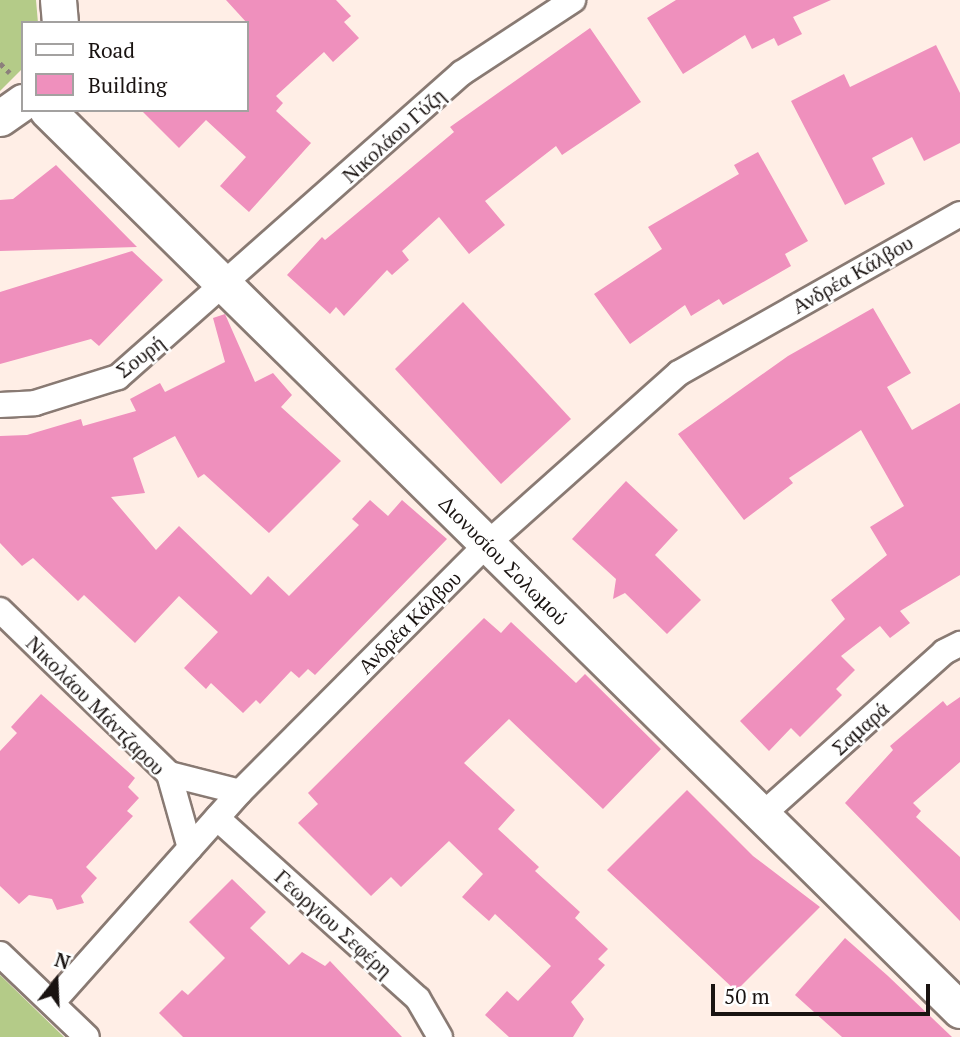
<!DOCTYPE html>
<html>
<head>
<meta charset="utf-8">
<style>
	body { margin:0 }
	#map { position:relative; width:960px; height:1037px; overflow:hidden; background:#ffeee6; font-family:"PT Serif",serif }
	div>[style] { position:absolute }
	.green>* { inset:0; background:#b4cb88 }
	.building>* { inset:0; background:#ef90bd }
	.path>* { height:4.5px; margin-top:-2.25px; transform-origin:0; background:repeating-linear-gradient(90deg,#8c807b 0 5px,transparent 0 10px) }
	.roads { filter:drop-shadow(2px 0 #897a73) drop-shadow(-2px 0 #897a73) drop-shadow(0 2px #897a73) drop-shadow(0 -2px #897a73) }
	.street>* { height:24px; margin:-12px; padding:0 12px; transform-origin:12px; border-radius:12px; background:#fff }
	.secondary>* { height:35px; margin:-17.5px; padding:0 17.5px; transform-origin:17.5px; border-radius:17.5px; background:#fff }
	span { translate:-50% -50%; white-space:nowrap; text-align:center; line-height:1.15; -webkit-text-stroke:5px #fff; paint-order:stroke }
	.street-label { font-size:21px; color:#191311 }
	.legend { position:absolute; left:21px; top:21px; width:228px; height:91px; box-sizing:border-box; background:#fff; border:2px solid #a3a1a0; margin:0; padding:9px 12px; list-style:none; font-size:21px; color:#191311 }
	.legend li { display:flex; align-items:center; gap:14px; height:35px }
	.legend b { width:35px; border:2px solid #a3a1a0 }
	.north { position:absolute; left:21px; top:946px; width:70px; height:70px; -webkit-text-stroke:5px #fff; paint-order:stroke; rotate:18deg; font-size:19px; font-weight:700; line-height:28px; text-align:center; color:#191311 }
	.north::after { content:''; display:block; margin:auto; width:24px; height:32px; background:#191311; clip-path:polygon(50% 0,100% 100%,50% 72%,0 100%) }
	.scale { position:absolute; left:711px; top:984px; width:219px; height:32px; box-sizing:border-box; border:4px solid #191311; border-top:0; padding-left:9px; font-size:21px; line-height:24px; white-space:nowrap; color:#191311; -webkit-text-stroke:5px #fff; paint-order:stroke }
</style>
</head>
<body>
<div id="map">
	<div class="green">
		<i style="clip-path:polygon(0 0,36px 0,38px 23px,23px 23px,23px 68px,0 91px)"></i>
		<i style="clip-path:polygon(0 975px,64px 1037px,0 1037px)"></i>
	</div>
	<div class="building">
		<i style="clip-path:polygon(226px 0,336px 0,351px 16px,344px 22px,359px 38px,333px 62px,324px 52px,276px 96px,283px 103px,276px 111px,311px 143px,249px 212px,220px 186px,246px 157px,206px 120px,179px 148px,141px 110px,247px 110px,247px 23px)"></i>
		<i style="clip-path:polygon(676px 0,831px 0,793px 17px,802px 34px,778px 46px,774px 38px,752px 49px,745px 35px,683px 74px,647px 18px)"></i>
		<i style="clip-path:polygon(590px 28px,641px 102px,562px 155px,556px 146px,485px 201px,505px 225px,469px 254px,439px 217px,402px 251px,409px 260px,392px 275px,387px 270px,344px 316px,336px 307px,330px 314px,287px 275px,322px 237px,325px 240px,454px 132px,450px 127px)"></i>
		<i style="clip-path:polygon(936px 45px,960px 93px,960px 143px,924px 161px,912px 137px,872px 158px,885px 184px,845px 205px,791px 101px,844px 74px,850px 87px)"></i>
		<i style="clip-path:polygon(758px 152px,808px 241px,785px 254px,791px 266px,723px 305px,719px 299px,691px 316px,685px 305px,630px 344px,594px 294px,662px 249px,648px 227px,739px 174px,734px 165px)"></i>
		<i style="clip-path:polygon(56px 165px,137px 247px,0 251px,0 200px,13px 199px)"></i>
		<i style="clip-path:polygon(132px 251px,163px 280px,99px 346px,91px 339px,0 364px,0 292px)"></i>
		<i style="clip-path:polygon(463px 302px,571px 419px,501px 484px,395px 369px)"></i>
		<i style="clip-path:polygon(873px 308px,911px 373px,887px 387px,912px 430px,960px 403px,960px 575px,900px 611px,910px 623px,890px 638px,880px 626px,841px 656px,855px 670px,836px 689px,842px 695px,800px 737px,791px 728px,769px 751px,740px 721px,845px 619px,831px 600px,887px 555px,870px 527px,904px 506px,861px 430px,789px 478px,793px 483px,744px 520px,678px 434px,788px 356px)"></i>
		<i style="clip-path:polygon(225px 314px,255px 382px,273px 373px,292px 395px,281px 407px,341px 461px,269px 533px,204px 474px,198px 478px,175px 436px,133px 458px,145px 493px,111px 497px,156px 550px,179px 526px,251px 595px,268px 576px,289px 596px,359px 525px,352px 519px,370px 500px,388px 516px,402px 500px,447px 539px,315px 675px,308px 669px,299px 678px,291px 671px,260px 704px,256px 700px,243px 713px,211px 683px,206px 689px,184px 668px,218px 632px,179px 596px,135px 643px,84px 595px,78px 601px,33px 558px,22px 566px,0 543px,0 436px,27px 435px,81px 419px,83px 426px,136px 411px,130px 399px,160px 383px,165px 392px,225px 362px,213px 318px)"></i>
		<i style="clip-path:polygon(626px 481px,678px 530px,655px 555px,701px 600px,667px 634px,625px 593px,613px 599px,616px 579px,572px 539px)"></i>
		<i style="clip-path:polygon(484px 618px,501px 633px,511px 622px,576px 683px,585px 674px,661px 749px,603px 809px,509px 719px,464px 763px,515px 810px,498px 829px,539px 867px,535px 871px,580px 912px,575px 918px,608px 949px,598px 959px,605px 965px,571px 1002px,584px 1019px,573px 1037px,509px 1037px,485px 1015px,507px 991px,518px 1001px,551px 966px,495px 914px,489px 921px,462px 897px,483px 874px,449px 841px,401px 887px,391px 877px,371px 896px,298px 823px,318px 804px,308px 793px)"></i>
		<i style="clip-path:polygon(41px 694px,135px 778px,128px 787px,139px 798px,127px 811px,133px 816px,86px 867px,97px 878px,81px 896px,84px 903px,57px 910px,52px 899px,29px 895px,19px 904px,0 886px,0 751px,17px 733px,11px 727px)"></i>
		<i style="clip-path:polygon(960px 697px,960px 762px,913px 803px,921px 811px,916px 817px,960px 857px,960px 921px,845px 803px,893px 750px,890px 746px,943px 701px,947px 706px)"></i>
		<i style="clip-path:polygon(687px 790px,753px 856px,820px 907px,736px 991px,607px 870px)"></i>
		<i style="clip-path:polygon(232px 879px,266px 912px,250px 928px,289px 965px,302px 952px,325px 966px,330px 961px,402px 1037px,183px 1037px,159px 1013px,182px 990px,188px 995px,225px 958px,189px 922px)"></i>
		<i style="clip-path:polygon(845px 938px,888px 976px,952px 1037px,842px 1037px,795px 995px)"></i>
	</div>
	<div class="path">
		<i style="left:0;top:63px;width:14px;rotate:45deg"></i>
	</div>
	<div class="roads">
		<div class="street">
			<i style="left:0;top:405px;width:35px;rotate:-3deg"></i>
			<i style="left:35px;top:403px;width:87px;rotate:-17.4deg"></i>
			<i style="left:118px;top:377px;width:459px;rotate:-41.5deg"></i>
			<i style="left:462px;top:73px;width:133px;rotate:-33.3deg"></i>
			<i style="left:0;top:610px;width:235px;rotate:44.1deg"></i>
			<i style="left:169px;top:774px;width:77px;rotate:74.2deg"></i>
			<i style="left:169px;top:774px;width:73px;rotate:14.2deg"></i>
			<i style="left:762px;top:815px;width:244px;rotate:-41.8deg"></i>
			<i style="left:944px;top:652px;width:18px;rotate:-27deg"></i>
			<i style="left:217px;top:818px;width:270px;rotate:42deg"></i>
			<i style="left:418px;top:999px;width:44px;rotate:59.9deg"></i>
			<i style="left:0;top:954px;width:120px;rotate:43.7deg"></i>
			<i style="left:52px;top:1003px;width:283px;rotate:-48.3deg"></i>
			<i style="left:240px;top:792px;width:350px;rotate:-45.1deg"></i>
			<i style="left:487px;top:544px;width:257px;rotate:-41.7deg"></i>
			<i style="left:679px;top:373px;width:323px;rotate:-29.5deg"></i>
		</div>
		<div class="secondary">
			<i style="left:58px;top:0;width:23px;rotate:85deg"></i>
			<i style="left:47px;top:110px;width:1282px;rotate:44.59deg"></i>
			<i style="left:0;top:118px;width:28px;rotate:-35deg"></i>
		</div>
	</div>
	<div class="street-label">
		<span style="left:393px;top:135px;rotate:-42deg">Νικολάου Γύζη</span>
		<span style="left:852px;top:274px;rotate:-30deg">Ανδρέα Κάλβου</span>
		<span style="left:140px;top:356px;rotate:-38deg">Σουρή</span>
		<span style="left:504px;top:560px;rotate:45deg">Διονυσίου Σολωμού</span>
		<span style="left:409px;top:622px;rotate:-45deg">Ανδρέα Κάλβου</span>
		<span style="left:96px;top:705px;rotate:45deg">Νικολάου Μάντζαρου</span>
		<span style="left:860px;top:728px;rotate:-42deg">Σαμαρά</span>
		<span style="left:334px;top:923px;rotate:42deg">Γεωργίου Σεφέρη</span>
	</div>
	<ul class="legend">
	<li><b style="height:9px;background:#fff"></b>Road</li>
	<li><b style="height:19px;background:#ef90bd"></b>Building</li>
	</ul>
	<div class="north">N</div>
	<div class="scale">50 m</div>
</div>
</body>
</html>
